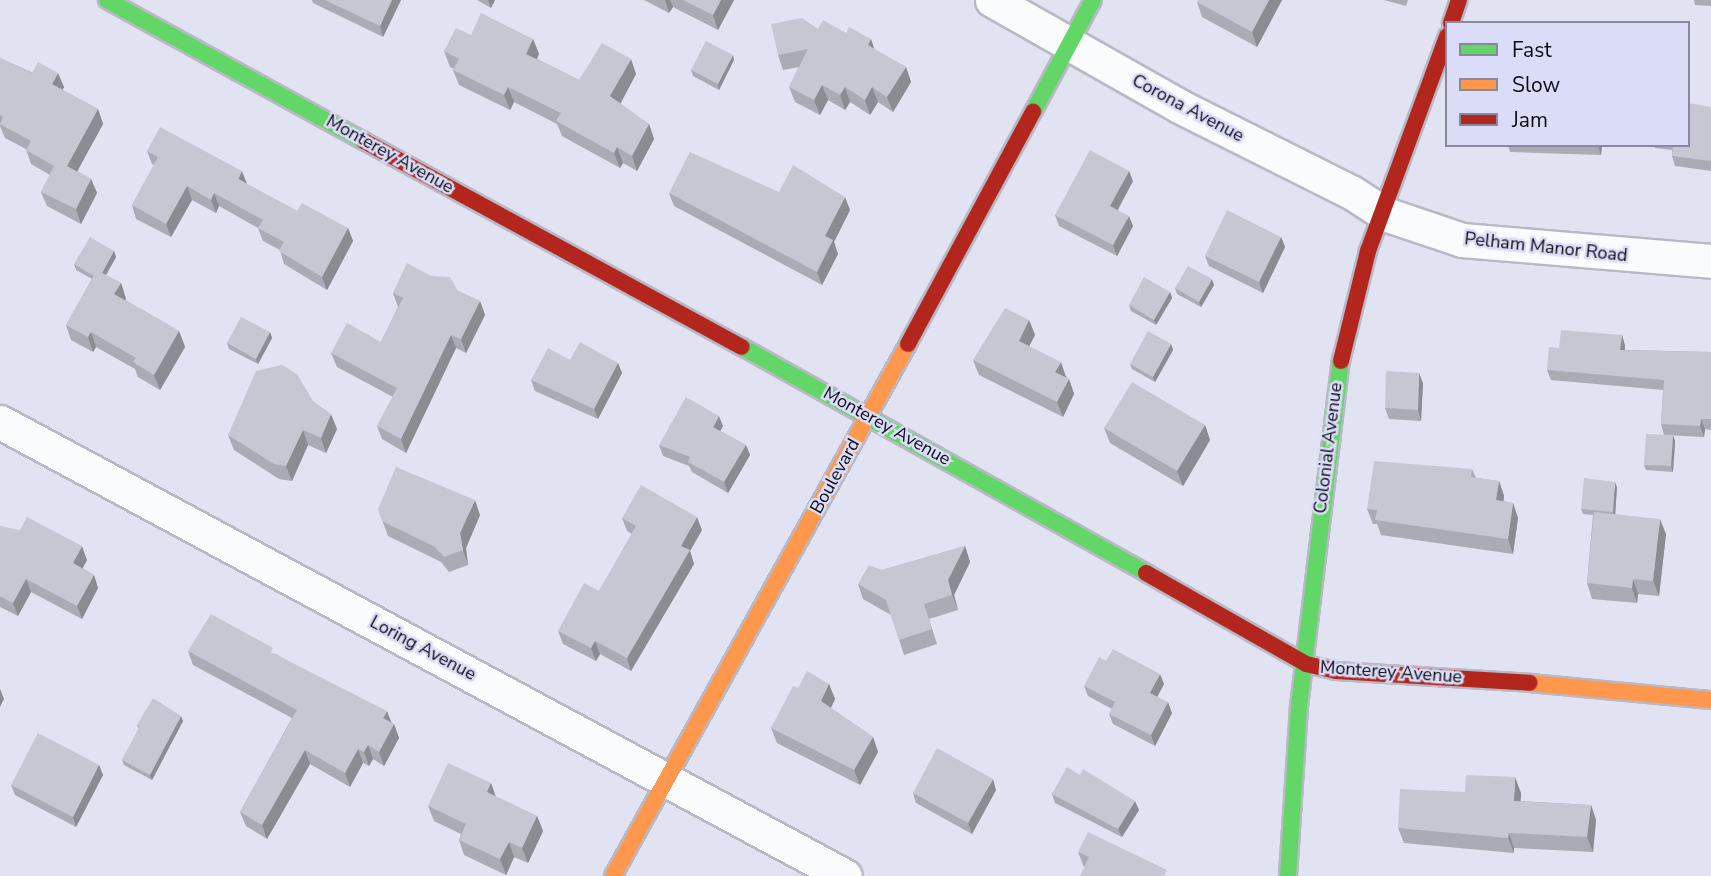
<!DOCTYPE html>
<html>
<head>
<meta charset="utf-8">
<style>
	body { margin:0 }
	#map { position:relative; width:1711px; height:876px; overflow:hidden; background:#e1e2f2; font-family:"Nunito Sans",sans-serif }
	div>[style] { position:absolute }
	.roads { filter:drop-shadow(2px 0 #b9b9c5) drop-shadow(-2px 0 #b9b9c5) drop-shadow(0 2px #b9b9c5) drop-shadow(0 -2px #b9b9c5) }
	.street>* { height:33px; margin:-16.5px; padding:0 16.5px; transform-origin:16.5px; border-radius:16.5px; background:#fafbfd }
	.fast>* { height:16px; margin:-8px; padding:0 8px; transform-origin:8px; border-radius:8px; background:#63d668 }
	.slow>* { height:16px; margin:-8px; padding:0 8px; transform-origin:8px; border-radius:8px; background:#ff974d }
	.jam>* { height:16px; margin:-8px; padding:0 8px; transform-origin:8px; border-radius:8px; background:#b3261e }
	.wall>* { inset:0; background:#ababb6 }
	.shaded-wall>* { inset:0; background:#8b8b94 }
	.building>* { inset:0; background:#c7c7d4 }
	span { translate:-50% -50%; white-space:nowrap; text-align:center; line-height:1.15; -webkit-text-stroke:5px #dbdcf8; paint-order:stroke }
	.street-label { font-size:18px; color:#0c0c15 }
	.legend { position:absolute; left:1445px; top:21px; width:245px; height:126px; box-sizing:border-box; background:#dbdcf8; border:2px solid #88899d; margin:0; padding:9px 12px; list-style:none; font-size:21px; color:#0c0c15 }
	.legend li { display:flex; align-items:center; gap:14px; height:35px }
	.legend b { width:35px; border:2px solid #88899d }
</style>
</head>
<body>
<div id="map">
	<div class="roads">
		<div class="street">
			<i style="left:992px;top:0;width:215px;rotate:29.5deg"></i>
			<i style="left:1179px;top:106px;width:192px;rotate:26.6deg"></i>
			<i style="left:1351px;top:192px;width:40px;rotate:32.9deg"></i>
			<i style="left:1385px;top:214px;width:81px;rotate:18.7deg"></i>
			<i style="left:1462px;top:240px;width:250px;rotate:4.8deg"></i>
			<i style="left:0;top:422px;width:959px;rotate:28.25deg"></i>
		</div>
		<div class="fast">
			<i style="left:107px;top:0;width:293px;rotate:28.8deg"></i>
			<i style="left:1033px;top:112px;width:127px;rotate:-61.8deg"></i>
			<i style="left:742px;top:347px;width:463px;rotate:29.2deg"></i>
			<i style="left:1288px;top:876px;width:170px;rotate:-86.3deg"></i>
			<i style="left:1299px;top:706px;width:348px;rotate:-83.1deg"></i>
		</div>
		<div class="slow">
			<i style="left:1530px;top:683px;width:182px;rotate:5.4deg"></i>
			<i style="left:613px;top:876px;width:608px;rotate:-60.99deg"></i>
		</div>
		<div class="jam">
			<i style="left:1451px;top:23px;width:24px;rotate:-71deg"></i>
			<i style="left:364px;top:141px;width:430px;rotate:28.6deg"></i>
			<i style="left:908px;top:344px;width:264px;rotate:-61.7deg"></i>
			<i style="left:1341px;top:361px;width:113px;rotate:-76.2deg"></i>
			<i style="left:1368px;top:251px;width:229px;rotate:-69.8deg"></i>
			<i style="left:1146px;top:573px;width:184px;rotate:29.6deg"></i>
			<i style="left:1306px;top:664px;width:31px;rotate:13deg"></i>
			<i style="left:1336px;top:671px;width:194px;rotate:3.5deg"></i>
		</div>
	</div>
	<div class="wall">
		<i style="clip-path:polygon(312px 0,401px 0,383px 37px,313px 3px)"></i>
		<i style="clip-path:polygon(477px 0,495px 0,491px 8px)"></i>
		<i style="clip-path:polygon(644px 0,734px 0,718px 30px,673px 7px,669px 13px)"></i>
		<i style="clip-path:polygon(1282px 0,1257px 47px,1202px 17px,1197px 2px)"></i>
		<i style="clip-path:polygon(1384px 0,1408px 0,1406px 6px)"></i>
		<i style="clip-path:polygon(1694px 0,1711px 0,1711px 6px,1695px 5px)"></i>
		<i style="clip-path:polygon(818px 29px,846px 33px,871px 39px,874px 49px,906px 67px,911px 82px,893px 112px,878px 102px,870px 115px,850px 102px,845px 110px,828px 100px,820px 115px,795px 102px,789px 87px,799px 67px,783px 70px,778px 55px)"></i>
		<i style="clip-path:polygon(471px 35px,533px 39px,539px 54px,537px 59px,579px 80px,636px 74px,620px 104px,649px 124px,654px 139px,637px 171px,623px 163px,620px 168px,562px 136px,557px 124px,514px 102px,510px 110px,459px 85px,453px 70px,454px 69px,450px 67px,444px 51px)"></i>
		<i style="clip-path:polygon(0 58px,64px 87px,62px 90px,98px 109px,103px 124px,77px 171px,91px 179px,97px 193px,81px 224px,47px 206px,41px 192px,50px 175px,31px 164px,26px 149px,5px 138px,0 126px)"></i>
		<i style="clip-path:polygon(734px 60px,719px 90px,693px 76px,691px 70px)"></i>
		<i style="clip-path:polygon(1711px 107px,1711px 171px,1675px 166px,1672px 156px,1672px 150px,1655px 148px,1654px 145px,1688px 145px)"></i>
		<i style="clip-path:polygon(1508px 145px,1602px 145px,1601px 155px,1510px 152px)"></i>
		<i style="clip-path:polygon(147px 151px,247px 184px,297px 211px,348px 228px,353px 241px,327px 290px,284px 264px,280px 250px,263px 241px,258px 228px,219px 206px,216px 213px,192px 200px,171px 237px,136px 219px,132px 205px,154px 165px,152px 164px)"></i>
		<i style="clip-path:polygon(1133px 181px,1118px 210px,1133px 226px,1117px 256px,1059px 226px,1055px 215px)"></i>
		<i style="clip-path:polygon(779px 192px,850px 210px,834px 242px,838px 254px,822px 285px,674px 206px,669px 193px)"></i>
		<i style="clip-path:polygon(1281px 237px,1285px 247px,1263px 293px,1209px 266px,1205px 256px)"></i>
		<i style="clip-path:polygon(114px 251px,116px 257px,106px 275px,121px 283px,126px 299px,125px 300px,179px 331px,185px 347px,160px 390px,138px 377px,135px 369px,96px 347px,93px 352px,71px 340px,66px 325px,92px 279px,76px 270px,74px 264px)"></i>
		<i style="clip-path:polygon(1214px 285px,1201px 307px,1177px 294px,1175px 288px)"></i>
		<i style="clip-path:polygon(458px 291px,480px 301px,485px 315px,466px 353px,456px 348px,406px 453px,382px 439px,377px 426px,393px 397px,337px 367px,331px 353px,381px 342px,398px 307px,393px 293px)"></i>
		<i style="clip-path:polygon(1170px 292px,1172px 298px,1156px 325px,1131px 311px,1129px 305px)"></i>
		<i style="clip-path:polygon(1029px 320px,1035px 335px,1029px 346px,1069px 379px,1074px 394px,1063px 417px,979px 375px,973px 360px)"></i>
		<i style="clip-path:polygon(270px 332px,272px 338px,258px 364px,229px 349px,227px 343px)"></i>
		<i style="clip-path:polygon(1622px 335px,1625px 346px,1625px 350px,1711px 352px,1711px 430px,1705px 429px,1704px 437px,1664px 435px,1661px 424px,1663px 390px,1551px 380px,1547px 370px,1559px 348px)"></i>
		<i style="clip-path:polygon(1171px 344px,1173px 350px,1155px 382px,1132px 369px,1130px 364px)"></i>
		<i style="clip-path:polygon(570px 360px,618px 363px,622px 373px,598px 419px,535px 391px,531px 380px)"></i>
		<i style="clip-path:polygon(1423px 383px,1421px 421px,1389px 419px,1385px 408px)"></i>
		<i style="clip-path:polygon(313px 401px,337px 429px,326px 453px,308px 445px,292px 481px,279px 479px,234px 450px,228px 435px)"></i>
		<i style="clip-path:polygon(1205px 425px,1210px 440px,1183px 486px,1110px 443px,1104px 428px)"></i>
		<i style="clip-path:polygon(723px 426px,720px 431px,746px 445px,750px 455px,728px 493px,692px 472px,689px 466px,663px 456px,659px 445px)"></i>
		<i style="clip-path:polygon(1673px 435px,1675px 441px,1673px 472px,1646px 470px,1644px 465px)"></i>
		<i style="clip-path:polygon(1472px 469px,1476px 478px,1499px 481px,1504px 496px,1503px 501px,1513px 503px,1518px 518px,1513px 554px,1381px 535px,1377px 524px,1373px 524px,1367px 509px)"></i>
		<i style="clip-path:polygon(1617px 487px,1615px 514px,1666px 534px,1659px 596px,1638px 594px,1637px 603px,1592px 599px,1587px 583px,1593px 515px,1583px 514px,1581px 509px)"></i>
		<i style="clip-path:polygon(378px 509px,480px 515px,466px 548px,468px 565px,449px 572px,441px 562px,388px 536px)"></i>
		<i style="clip-path:polygon(622px 518px,702px 530px,690px 551px,694px 564px,631px 671px,600px 654px,596px 661px,563px 644px,558px 631px,599px 591px,632px 534px,627px 531px)"></i>
		<i style="clip-path:polygon(0 526px,87px 560px,82px 568px,94px 575px,98px 588px,82px 619px,31px 592px,18px 616px,0 607px)"></i>
		<i style="clip-path:polygon(965px 546px,970px 562px,954px 595px,958px 610px,929px 619px,937px 644px,904px 655px,891px 615px,863px 599px,858px 584px,882px 570px)"></i>
		<i style="clip-path:polygon(188px 651px,276px 654px,394px 724px,399px 738px,384px 766px,373px 759px,369px 766px,363px 763px,350px 787px,310px 764px,267px 839px,246px 826px,240px 812px,292px 718px,193px 665px)"></i>
		<i style="clip-path:polygon(1106px 661px,1164px 684px,1157px 697px,1172px 713px,1155px 746px,1113px 724px,1109px 714px,1112px 709px,1088px 696px,1084px 686px)"></i>
		<i style="clip-path:polygon(829px 684px,835px 699px,831px 708px,873px 737px,878px 752px,860px 785px,777px 743px,771px 728px,798px 688px)"></i>
		<i style="clip-path:polygon(183px 721px,152px 780px,124px 765px,122px 760px,139px 729px,137px 725px)"></i>
		<i style="clip-path:polygon(99px 765px,103px 775px,76px 827px,15px 795px,11px 785px)"></i>
		<i style="clip-path:polygon(491px 783px,496px 797px,537px 816px,543px 831px,528px 863px,514px 857px,506px 875px,464px 855px,459px 840px,461px 834px,434px 821px,428px 806px)"></i>
		<i style="clip-path:polygon(996px 790px,972px 834px,916px 803px,913px 793px)"></i>
		<i style="clip-path:polygon(1465px 792px,1521px 793px,1520px 801px,1591px 805px,1596px 820px,1593px 852px,1514px 848px,1514px 853px,1404px 843px,1398px 828px)"></i>
		<i style="clip-path:polygon(1052px 794px,1139px 810px,1122px 837px,1055px 803px)"></i>
		<i style="clip-path:polygon(1078px 852px,1167px 870px,1084px 867px)"></i>
	</div>
	<div class="shaded-wall">
		<i style="clip-path:polygon(392px 0,401px 0,383px 37px,380px 26px)"></i>
		<i style="clip-path:polygon(488px 0,495px 0,491px 8px)"></i>
		<i style="clip-path:polygon(665px 0,670px 0,673px 7px,669px 13px)"></i>
		<i style="clip-path:polygon(721px 0,734px 0,718px 30px,713px 15px)"></i>
		<i style="clip-path:polygon(1269px 0,1282px 0,1257px 47px,1252px 32px)"></i>
		<i style="clip-path:polygon(533px 39px,539px 54px,532px 69px,526px 54px)"></i>
		<i style="clip-path:polygon(871px 39px,876px 54px,868px 45px)"></i>
		<i style="clip-path:polygon(733px 55px,734px 60px,719px 90px,718px 84px)"></i>
		<i style="clip-path:polygon(631px 59px,636px 74px,616px 112px,610px 96px)"></i>
		<i style="clip-path:polygon(906px 67px,911px 82px,893px 112px,887px 97px)"></i>
		<i style="clip-path:polygon(58px 73px,64px 87px,58px 99px,52px 84px)"></i>
		<i style="clip-path:polygon(822px 85px,828px 100px,820px 115px,814px 100px)"></i>
		<i style="clip-path:polygon(508px 87px,514px 102px,510px 110px,504px 95px)"></i>
		<i style="clip-path:polygon(845px 87px,850px 102px,845px 110px,840px 95px)"></i>
		<i style="clip-path:polygon(872px 87px,878px 102px,870px 115px,865px 100px)"></i>
		<i style="clip-path:polygon(98px 109px,103px 124px,72px 181px,67px 166px)"></i>
		<i style="clip-path:polygon(649px 124px,654px 139px,637px 171px,632px 156px)"></i>
		<i style="clip-path:polygon(1598px 145px,1602px 145px,1601px 155px)"></i>
		<i style="clip-path:polygon(617px 147px,623px 163px,620px 168px,614px 153px)"></i>
		<i style="clip-path:polygon(242px 171px,247px 184px,238px 179px)"></i>
		<i style="clip-path:polygon(1129px 171px,1133px 181px,1114px 216px,1110px 206px)"></i>
		<i style="clip-path:polygon(91px 179px,97px 193px,81px 224px,76px 209px)"></i>
		<i style="clip-path:polygon(187px 186px,192px 200px,171px 237px,166px 224px)"></i>
		<i style="clip-path:polygon(214px 193px,219px 206px,216px 213px,211px 200px)"></i>
		<i style="clip-path:polygon(845px 197px,850px 210px,834px 242px,838px 254px,822px 285px,817px 272px,825px 236px)"></i>
		<i style="clip-path:polygon(1129px 216px,1133px 226px,1117px 256px,1113px 245px)"></i>
		<i style="clip-path:polygon(348px 228px,353px 241px,327px 290px,322px 277px)"></i>
		<i style="clip-path:polygon(1281px 237px,1285px 247px,1263px 293px,1259px 282px)"></i>
		<i style="clip-path:polygon(114px 251px,116px 257px,101px 284px,99px 278px)"></i>
		<i style="clip-path:polygon(1212px 279px,1214px 285px,1201px 307px,1199px 302px)"></i>
		<i style="clip-path:polygon(121px 283px,126px 299px,120px 309px,114px 294px)"></i>
		<i style="clip-path:polygon(1170px 292px,1172px 298px,1156px 325px,1154px 320px)"></i>
		<i style="clip-path:polygon(480px 301px,485px 315px,466px 353px,461px 339px)"></i>
		<i style="clip-path:polygon(1029px 320px,1035px 335px,1024px 356px,1019px 341px)"></i>
		<i style="clip-path:polygon(179px 331px,185px 347px,160px 390px,154px 375px)"></i>
		<i style="clip-path:polygon(91px 332px,96px 347px,93px 352px,88px 337px)"></i>
		<i style="clip-path:polygon(270px 332px,272px 338px,258px 364px,256px 359px)"></i>
		<i style="clip-path:polygon(451px 335px,456px 348px,406px 453px,401px 439px)"></i>
		<i style="clip-path:polygon(1622px 335px,1625px 346px,1624px 361px,1620px 350px)"></i>
		<i style="clip-path:polygon(1171px 344px,1173px 350px,1155px 382px,1153px 377px)"></i>
		<i style="clip-path:polygon(1061px 362px,1066px 377px,1061px 387px,1055px 372px)"></i>
		<i style="clip-path:polygon(618px 363px,622px 373px,598px 419px,594px 409px)"></i>
		<i style="clip-path:polygon(1419px 373px,1423px 383px,1421px 421px,1418px 410px)"></i>
		<i style="clip-path:polygon(1069px 379px,1074px 394px,1063px 417px,1057px 402px)"></i>
		<i style="clip-path:polygon(331px 414px,337px 429px,326px 453px,321px 438px)"></i>
		<i style="clip-path:polygon(719px 416px,723px 426px,717px 437px,713px 427px)"></i>
		<i style="clip-path:polygon(1701px 419px,1705px 429px,1704px 437px,1700px 426px)"></i>
		<i style="clip-path:polygon(1205px 425px,1210px 440px,1183px 486px,1177px 471px)"></i>
		<i style="clip-path:polygon(303px 430px,308px 445px,292px 481px,286px 466px)"></i>
		<i style="clip-path:polygon(1673px 435px,1675px 441px,1673px 472px,1671px 466px)"></i>
		<i style="clip-path:polygon(746px 445px,750px 455px,728px 493px,724px 482px)"></i>
		<i style="clip-path:polygon(1499px 481px,1504px 496px,1502px 515px,1496px 500px)"></i>
		<i style="clip-path:polygon(1615px 482px,1617px 487px,1615px 517px,1613px 512px)"></i>
		<i style="clip-path:polygon(475px 500px,480px 515px,466px 548px,468px 565px,463px 550px,460px 533px)"></i>
		<i style="clip-path:polygon(1513px 503px,1518px 518px,1513px 554px,1508px 539px)"></i>
		<i style="clip-path:polygon(697px 517px,702px 530px,690px 551px,694px 564px,631px 671px,627px 658px,681px 546px)"></i>
		<i style="clip-path:polygon(1660px 519px,1666px 534px,1659px 596px,1653px 581px)"></i>
		<i style="clip-path:polygon(82px 546px,87px 560px,78px 577px,73px 563px)"></i>
		<i style="clip-path:polygon(965px 546px,970px 562px,954px 595px,958px 610px,952px 595px,948px 580px)"></i>
		<i style="clip-path:polygon(94px 575px,98px 588px,82px 619px,77px 606px)"></i>
		<i style="clip-path:polygon(26px 579px,31px 592px,18px 616px,13px 603px)"></i>
		<i style="clip-path:polygon(1633px 579px,1638px 594px,1637px 603px,1632px 588px)"></i>
		<i style="clip-path:polygon(595px 641px,600px 654px,596px 661px,591px 648px)"></i>
		<i style="clip-path:polygon(1160px 674px,1164px 684px,1154px 703px,1150px 693px)"></i>
		<i style="clip-path:polygon(829px 684px,835px 699px,827px 716px,821px 701px)"></i>
		<i style="clip-path:polygon(0 689px,4px 699px,0 707px)"></i>
		<i style="clip-path:polygon(1168px 702px,1172px 713px,1155px 746px,1151px 735px)"></i>
		<i style="clip-path:polygon(387px 711px,392px 724px,383px 718px)"></i>
		<i style="clip-path:polygon(181px 716px,183px 721px,152px 780px,150px 775px)"></i>
		<i style="clip-path:polygon(394px 724px,399px 738px,384px 766px,379px 752px)"></i>
		<i style="clip-path:polygon(873px 737px,878px 752px,860px 785px,854px 770px)"></i>
		<i style="clip-path:polygon(368px 745px,373px 759px,369px 766px,364px 752px)"></i>
		<i style="clip-path:polygon(358px 749px,363px 763px,350px 787px,345px 773px)"></i>
		<i style="clip-path:polygon(305px 750px,310px 764px,267px 839px,262px 825px)"></i>
		<i style="clip-path:polygon(99px 765px,103px 775px,76px 827px,73px 817px)"></i>
		<i style="clip-path:polygon(1515px 777px,1521px 793px,1520px 816px,1514px 801px)"></i>
		<i style="clip-path:polygon(993px 779px,996px 790px,972px 834px,968px 823px)"></i>
		<i style="clip-path:polygon(491px 783px,496px 798px,487px 792px)"></i>
		<i style="clip-path:polygon(1135px 801px,1139px 810px,1122px 837px,1118px 829px)"></i>
		<i style="clip-path:polygon(1591px 805px,1596px 820px,1593px 852px,1587px 837px)"></i>
		<i style="clip-path:polygon(537px 816px,543px 831px,528px 863px,522px 848px)"></i>
		<i style="clip-path:polygon(1509px 833px,1514px 848px,1514px 853px,1508px 838px)"></i>
		<i style="clip-path:polygon(509px 842px,514px 857px,506px 875px,500px 859px)"></i>
	</div>
	<div class="building">
		<i style="clip-path:polygon(325px 0,392px 0,380px 26px)"></i>
		<i style="clip-path:polygon(683px 0,721px 0,713px 15px)"></i>
		<i style="clip-path:polygon(1198px 0,1269px 0,1252px 32px,1197px 2px)"></i>
		<i style="clip-path:polygon(481px 13px,533px 39px,526px 54px,579px 80px,602px 43px,631px 59px,610px 96px,649px 124px,632px 156px,617px 147px,614px 153px,556px 121px,561px 113px,508px 87px,504px 95px,453px 70px,459px 59px,444px 51px,456px 28px,471px 35px)"></i>
		<i style="clip-path:polygon(802px 18px,818px 29px,823px 20px,846px 33px,849px 27px,871px 39px,868px 45px,906px 67px,887px 97px,872px 87px,865px 100px,845px 87px,840px 95px,822px 85px,814px 100px,789px 87px,808px 49px,778px 55px,771px 24px)"></i>
		<i style="clip-path:polygon(706px 41px,733px 55px,718px 84px,691px 70px)"></i>
		<i style="clip-path:polygon(0 58px,32px 73px,38px 62px,58px 73px,52px 84px,98px 109px,67px 166px,91px 179px,76px 209px,41px 192px,54px 166px,26px 150px,31px 141px,0 124px,3px 117px,0 115px)"></i>
		<i style="clip-path:polygon(1688px 103px,1711px 107px,1711px 161px,1672px 156px,1673px 145px,1688px 145px)"></i>
		<i style="clip-path:polygon(160px 127px,242px 171px,238px 179px,297px 211px,302px 203px,348px 228px,322px 277px,279px 251px,284px 242px,258px 228px,263px 220px,214px 193px,211px 200px,187px 186px,166px 224px,132px 205px,158px 157px,147px 151px)"></i>
		<i style="clip-path:polygon(1090px 150px,1129px 171px,1110px 206px,1129px 216px,1113px 245px,1055px 215px)"></i>
		<i style="clip-path:polygon(690px 152px,779px 192px,793px 165px,845px 197px,825px 236px,833px 240px,817px 272px,669px 193px)"></i>
		<i style="clip-path:polygon(1227px 210px,1281px 237px,1259px 282px,1205px 256px)"></i>
		<i style="clip-path:polygon(90px 237px,114px 251px,102px 273px,97px 270px,94px 276px,74px 264px)"></i>
		<i style="clip-path:polygon(407px 263px,431px 276px,450px 277px,458px 291px,480px 301px,461px 339px,451px 335px,401px 439px,377px 426px,397px 388px,331px 353px,347px 323px,381px 342px,403px 298px,393px 293px)"></i>
		<i style="clip-path:polygon(1188px 266px,1212px 279px,1199px 302px,1175px 288px)"></i>
		<i style="clip-path:polygon(97px 270px,121px 283px,114px 294px,179px 331px,154px 375px,133px 362px,136px 358px,91px 332px,88px 337px,66px 325px)"></i>
		<i style="clip-path:polygon(1144px 277px,1170px 292px,1154px 320px,1129px 305px)"></i>
		<i style="clip-path:polygon(1005px 308px,1029px 320px,1019px 341px,1061px 362px,1055px 372px,1069px 379px,1057px 402px,973px 360px)"></i>
		<i style="clip-path:polygon(241px 317px,270px 332px,256px 359px,227px 343px)"></i>
		<i style="clip-path:polygon(1561px 330px,1622px 335px,1620px 350px,1711px 352px,1711px 419px,1701px 419px,1700px 426px,1661px 424px,1664px 380px,1547px 370px,1549px 347px,1559px 348px)"></i>
		<i style="clip-path:polygon(1148px 331px,1171px 344px,1153px 377px,1130px 364px)"></i>
		<i style="clip-path:polygon(580px 342px,618px 363px,594px 409px,531px 380px,548px 348px,570px 360px)"></i>
		<i style="clip-path:polygon(282px 365px,297px 374px,313px 401px,331px 414px,321px 438px,303px 430px,286px 466px,274px 464px,228px 435px,256px 371px)"></i>
		<i style="clip-path:polygon(1386px 371px,1419px 373px,1418px 410px,1385px 408px)"></i>
		<i style="clip-path:polygon(1132px 382px,1205px 425px,1177px 471px,1104px 428px)"></i>
		<i style="clip-path:polygon(686px 397px,719px 416px,713px 427px,746px 445px,724px 482px,688px 462px,690px 457px,659px 445px)"></i>
		<i style="clip-path:polygon(1646px 434px,1673px 435px,1671px 466px,1644px 465px)"></i>
		<i style="clip-path:polygon(1374px 461px,1472px 469px,1471px 477px,1499px 481px,1496px 500px,1513px 503px,1508px 539px,1375px 520px,1377px 510px,1367px 509px)"></i>
		<i style="clip-path:polygon(396px 467px,475px 500px,460px 533px,463px 550px,444px 557px,435px 547px,382px 521px,378px 509px)"></i>
		<i style="clip-path:polygon(1584px 478px,1615px 482px,1613px 512px,1581px 509px)"></i>
		<i style="clip-path:polygon(641px 485px,697px 517px,681px 546px,690px 550px,627px 658px,595px 641px,591px 648px,558px 631px,584px 583px,599px 591px,636px 526px,622px 518px)"></i>
		<i style="clip-path:polygon(1594px 512px,1660px 519px,1653px 581px,1633px 579px,1632px 588px,1587px 583px)"></i>
		<i style="clip-path:polygon(27px 517px,82px 546px,73px 563px,94px 575px,77px 606px,26px 579px,13px 603px,0 596px,0 526px,20px 530px)"></i>
		<i style="clip-path:polygon(965px 546px,948px 580px,952px 595px,924px 604px,932px 629px,899px 640px,886px 600px,858px 584px,869px 565px,882px 570px)"></i>
		<i style="clip-path:polygon(211px 614px,273px 648px,271px 652px,387px 711px,383px 718px,394px 724px,379px 752px,368px 745px,364px 752px,358px 749px,345px 773px,305px 750px,262px 825px,240px 812px,297px 710px,188px 651px)"></i>
		<i style="clip-path:polygon(1113px 649px,1160px 674px,1150px 693px,1168px 702px,1151px 735px,1109px 714px,1115px 702px,1084px 686px,1099px 657px,1106px 661px)"></i>
		<i style="clip-path:polygon(807px 671px,829px 684px,821px 701px,873px 737px,854px 770px,771px 728px,793px 686px,798px 688px)"></i>
		<i style="clip-path:polygon(153px 698px,181px 716px,150px 775px,122px 760px,140px 726px,137px 725px)"></i>
		<i style="clip-path:polygon(38px 733px,99px 765px,73px 817px,11px 785px)"></i>
		<i style="clip-path:polygon(937px 748px,993px 779px,968px 823px,913px 793px)"></i>
		<i style="clip-path:polygon(448px 763px,491px 783px,487px 792px,537px 816px,522px 848px,509px 842px,500px 859px,459px 840px,466px 824px,428px 806px)"></i>
		<i style="clip-path:polygon(1067px 767px,1080px 775px,1083px 769px,1135px 801px,1118px 829px,1052px 794px)"></i>
		<i style="clip-path:polygon(1466px 775px,1515px 777px,1514px 801px,1591px 805px,1587px 837px,1509px 833px,1508px 838px,1398px 828px,1400px 789px,1465px 792px)"></i>
		<i style="clip-path:polygon(1088px 832px,1167px 870px,1164px 876px,1080px 876px,1089px 857px,1078px 852px)"></i>
	</div>
	<div class="street-label">
		<span style="left:1188px;top:108px;rotate:28deg">Corona Avenue</span>
		<span style="left:390px;top:154px;rotate:29deg">Monterey Avenue</span>
		<span style="left:1546px;top:247px;rotate:6deg">Pelham Manor Road</span>
		<span style="left:887px;top:426px;rotate:29deg">Monterey Avenue</span>
		<span style="left:1328px;top:448px;rotate:-83deg">Colonial Avenue</span>
		<span style="left:835px;top:476px;rotate:-61deg">Boulevard</span>
		<span style="left:423px;top:648px;rotate:28deg">Loring Avenue</span>
		<span style="left:1391px;top:672px;rotate:4deg">Monterey Avenue</span>
	</div>
	<ul class="legend">
	<li><b style="height:9px;background:#63d668"></b>Fast</li>
	<li><b style="height:9px;background:#ff974d"></b>Slow</li>
	<li><b style="height:9px;background:#b3261e"></b>Jam</li>
	</ul>
</div>
</body>
</html>
